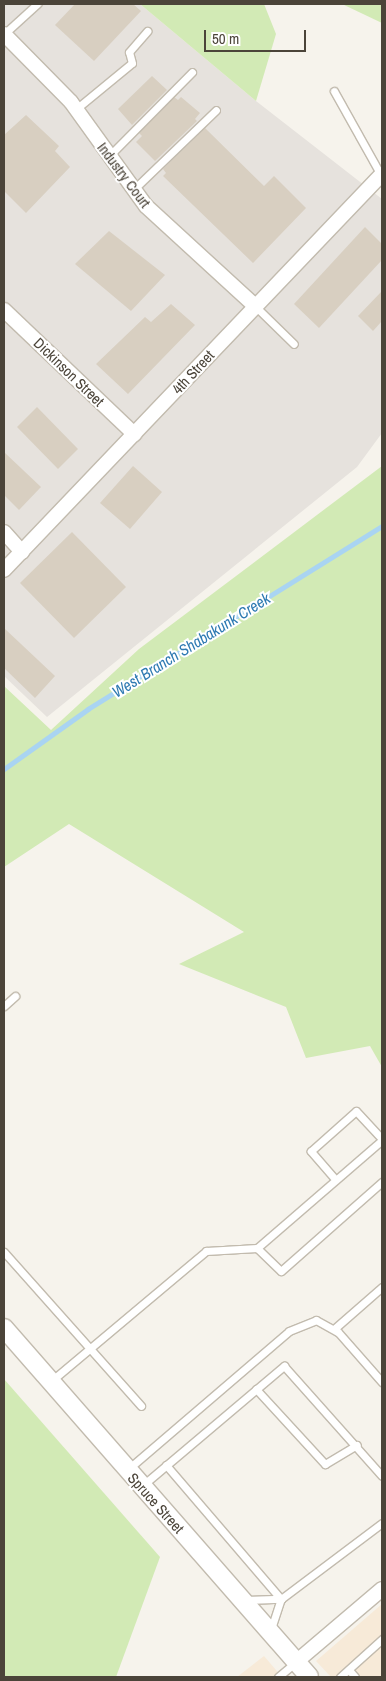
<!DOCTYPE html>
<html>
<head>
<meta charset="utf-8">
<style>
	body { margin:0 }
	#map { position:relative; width:386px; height:1681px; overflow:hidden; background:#f6f3ec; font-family:"Archivo Narrow",sans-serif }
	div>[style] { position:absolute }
	.commercial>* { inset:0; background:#f7ead8 }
	.industrial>* { inset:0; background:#e6e2dd }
	.green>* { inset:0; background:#d2eab5 }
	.stream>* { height:4.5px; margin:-2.25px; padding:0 2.25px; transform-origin:2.25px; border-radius:2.25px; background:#a9d4f2 }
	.building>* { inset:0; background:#d8cfc1 }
	.roads { filter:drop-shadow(1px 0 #c2bbae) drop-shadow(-1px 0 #c2bbae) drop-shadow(0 1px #c2bbae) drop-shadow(0 -1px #c2bbae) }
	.service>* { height:7px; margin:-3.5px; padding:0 3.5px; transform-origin:3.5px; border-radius:3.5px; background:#fff }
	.minor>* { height:14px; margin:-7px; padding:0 7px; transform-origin:7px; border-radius:7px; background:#fff }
	.tertiary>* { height:18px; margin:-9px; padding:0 9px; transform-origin:9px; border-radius:9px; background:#fff }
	span { translate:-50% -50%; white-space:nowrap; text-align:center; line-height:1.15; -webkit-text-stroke:4px #fff; paint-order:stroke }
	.street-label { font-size:15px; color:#4b4439 }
	.water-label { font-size:16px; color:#2e7ab2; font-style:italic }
	.frame { position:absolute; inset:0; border:5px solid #4b4439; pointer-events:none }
	.scale { position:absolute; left:204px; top:30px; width:102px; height:22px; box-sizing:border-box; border:2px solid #4b4439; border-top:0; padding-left:6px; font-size:15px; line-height:18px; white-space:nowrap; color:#4b4439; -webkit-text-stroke:4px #fff; paint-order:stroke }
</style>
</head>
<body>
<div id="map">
	<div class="commercial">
		<i style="clip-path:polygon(382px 1604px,382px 1677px,331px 1677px,316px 1661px)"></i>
		<i style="clip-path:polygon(264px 1656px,282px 1677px,237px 1677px)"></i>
	</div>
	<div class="industrial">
		<i style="clip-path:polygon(4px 4px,140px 4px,256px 101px,382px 199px,382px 433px,357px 467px,47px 717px,4px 676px)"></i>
	</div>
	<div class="green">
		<i style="clip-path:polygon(140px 4px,264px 4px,276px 34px,256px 101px)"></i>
		<i style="clip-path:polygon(342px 4px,382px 4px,382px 23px)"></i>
		<i style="clip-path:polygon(382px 466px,382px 1067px,370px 1046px,306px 1058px,286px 1007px,179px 964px,244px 932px,69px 824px,4px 867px,4px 686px,51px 730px,139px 649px)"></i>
		<i style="clip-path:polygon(4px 1379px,160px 1557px,116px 1677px,4px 1677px)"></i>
	</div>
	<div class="stream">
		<i style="left:4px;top:769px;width:103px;rotate:-35.5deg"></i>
		<i style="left:88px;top:709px;width:346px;rotate:-31.9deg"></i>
	</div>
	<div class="building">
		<i style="clip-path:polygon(75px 4px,133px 4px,141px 11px,94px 61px,55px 25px)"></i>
		<i style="clip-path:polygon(152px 76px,167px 90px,132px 125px,118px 109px)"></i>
		<i style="clip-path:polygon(174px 97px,178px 100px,181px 97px,200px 113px,195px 119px,197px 121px,155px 161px,136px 142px,142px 136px,139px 133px)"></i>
		<i style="clip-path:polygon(26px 115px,59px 146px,55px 151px,70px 167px,26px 213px,4px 191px,4px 135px)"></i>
		<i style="clip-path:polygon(205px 128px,264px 186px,274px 176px,306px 208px,253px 263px,163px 176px,166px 173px,163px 169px)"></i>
		<i style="clip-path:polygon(365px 227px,382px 244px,382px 260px,319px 328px,294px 304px)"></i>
		<i style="clip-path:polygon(109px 231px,165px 275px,131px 311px,75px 264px)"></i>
		<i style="clip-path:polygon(382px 291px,382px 321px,373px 331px,358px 316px)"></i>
		<i style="clip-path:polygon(171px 304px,195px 325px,128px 394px,96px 364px,145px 317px,151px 322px)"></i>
		<i style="clip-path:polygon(37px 407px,78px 449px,58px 469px,17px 427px)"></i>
		<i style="clip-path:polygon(4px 452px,41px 487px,19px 510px,4px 495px)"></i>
		<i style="clip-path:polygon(133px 466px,162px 492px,130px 529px,100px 503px)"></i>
		<i style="clip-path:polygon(72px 532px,126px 587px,74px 638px,20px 583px)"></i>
		<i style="clip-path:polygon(4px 628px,55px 676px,35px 698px,4px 668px)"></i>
	</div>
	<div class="roads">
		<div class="service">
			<i style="left:4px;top:34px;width:45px;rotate:-42.3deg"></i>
			<i style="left:334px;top:91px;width:96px;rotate:60.8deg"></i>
			<i style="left:76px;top:109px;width:72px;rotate:-39.4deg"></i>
			<i style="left:132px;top:63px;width:11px;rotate:-105deg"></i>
			<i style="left:129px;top:52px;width:28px;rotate:-49deg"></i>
			<i style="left:109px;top:156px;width:118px;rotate:-45.3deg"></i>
			<i style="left:133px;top:190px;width:115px;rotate:-43.9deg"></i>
			<i style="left:255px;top:306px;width:54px;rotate:44.3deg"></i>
			<i style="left:4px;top:1006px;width:15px;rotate:-42deg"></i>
			<i style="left:335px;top:1179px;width:37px;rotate:-131deg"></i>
			<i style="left:311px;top:1151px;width:60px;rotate:-41.6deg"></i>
			<i style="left:356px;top:1111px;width:37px;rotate:47deg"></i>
			<i style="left:257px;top:1248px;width:33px;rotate:44deg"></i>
			<i style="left:281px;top:1271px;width:135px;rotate:-41.4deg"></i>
			<i style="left:4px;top:1252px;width:206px;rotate:48.3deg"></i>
			<i style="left:334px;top:1329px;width:64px;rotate:-41.2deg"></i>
			<i style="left:50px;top:1382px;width:204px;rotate:-40deg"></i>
			<i style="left:206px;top:1251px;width:51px;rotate:-3.4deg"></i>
			<i style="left:257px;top:1248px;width:165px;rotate:-40.8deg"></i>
			<i style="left:256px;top:1389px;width:102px;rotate:47.4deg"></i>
			<i style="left:325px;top:1464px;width:37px;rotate:-31deg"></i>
			<i style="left:166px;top:1465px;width:177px;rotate:49.4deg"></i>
			<i style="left:127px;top:1470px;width:213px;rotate:-40.6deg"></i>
			<i style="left:289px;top:1331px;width:29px;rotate:-22deg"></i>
			<i style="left:316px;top:1320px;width:25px;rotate:29deg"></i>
			<i style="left:338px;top:1332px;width:67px;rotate:48.7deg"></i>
			<i style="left:143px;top:1485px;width:185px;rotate:-40.2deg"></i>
			<i style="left:284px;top:1366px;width:147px;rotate:48.3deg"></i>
			<i style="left:246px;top:1600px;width:35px;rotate:-2deg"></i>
			<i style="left:281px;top:1599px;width:126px;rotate:-37deg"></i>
			<i style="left:271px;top:1629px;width:32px;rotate:-72deg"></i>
			<i style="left:349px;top:1670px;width:9px;rotate:49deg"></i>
			<i style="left:278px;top:1677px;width:23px;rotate:-40deg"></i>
			<i style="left:340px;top:1677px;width:57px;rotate:-42.1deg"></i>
		</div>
		<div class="minor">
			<i style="left:4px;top:34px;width:95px;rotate:45.4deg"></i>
			<i style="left:71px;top:102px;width:128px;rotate:54.2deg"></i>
			<i style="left:146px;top:206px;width:148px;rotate:42.5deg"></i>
			<i style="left:4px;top:310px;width:180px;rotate:43.6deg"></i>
			<i style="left:4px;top:532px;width:27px;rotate:48deg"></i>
			<i style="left:4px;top:570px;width:547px;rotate:-46.33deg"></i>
			<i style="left:296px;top:1662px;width:113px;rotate:-40.3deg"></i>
		</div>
		<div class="tertiary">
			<i style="left:4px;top:1328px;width:463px;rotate:48.8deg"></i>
		</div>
	</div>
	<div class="street-label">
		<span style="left:124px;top:175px;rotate:53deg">Industry Court</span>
		<span style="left:69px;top:372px;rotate:44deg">Dickinson Street</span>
		<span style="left:193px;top:372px;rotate:-47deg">4th Street</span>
		<span style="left:156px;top:1503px;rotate:48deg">Spruce Street</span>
	</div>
	<div class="water-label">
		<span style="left:191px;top:645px;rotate:-32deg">West Branch Shabakunk Creek</span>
	</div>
	<div class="frame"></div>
	<div class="scale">50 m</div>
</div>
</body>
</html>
